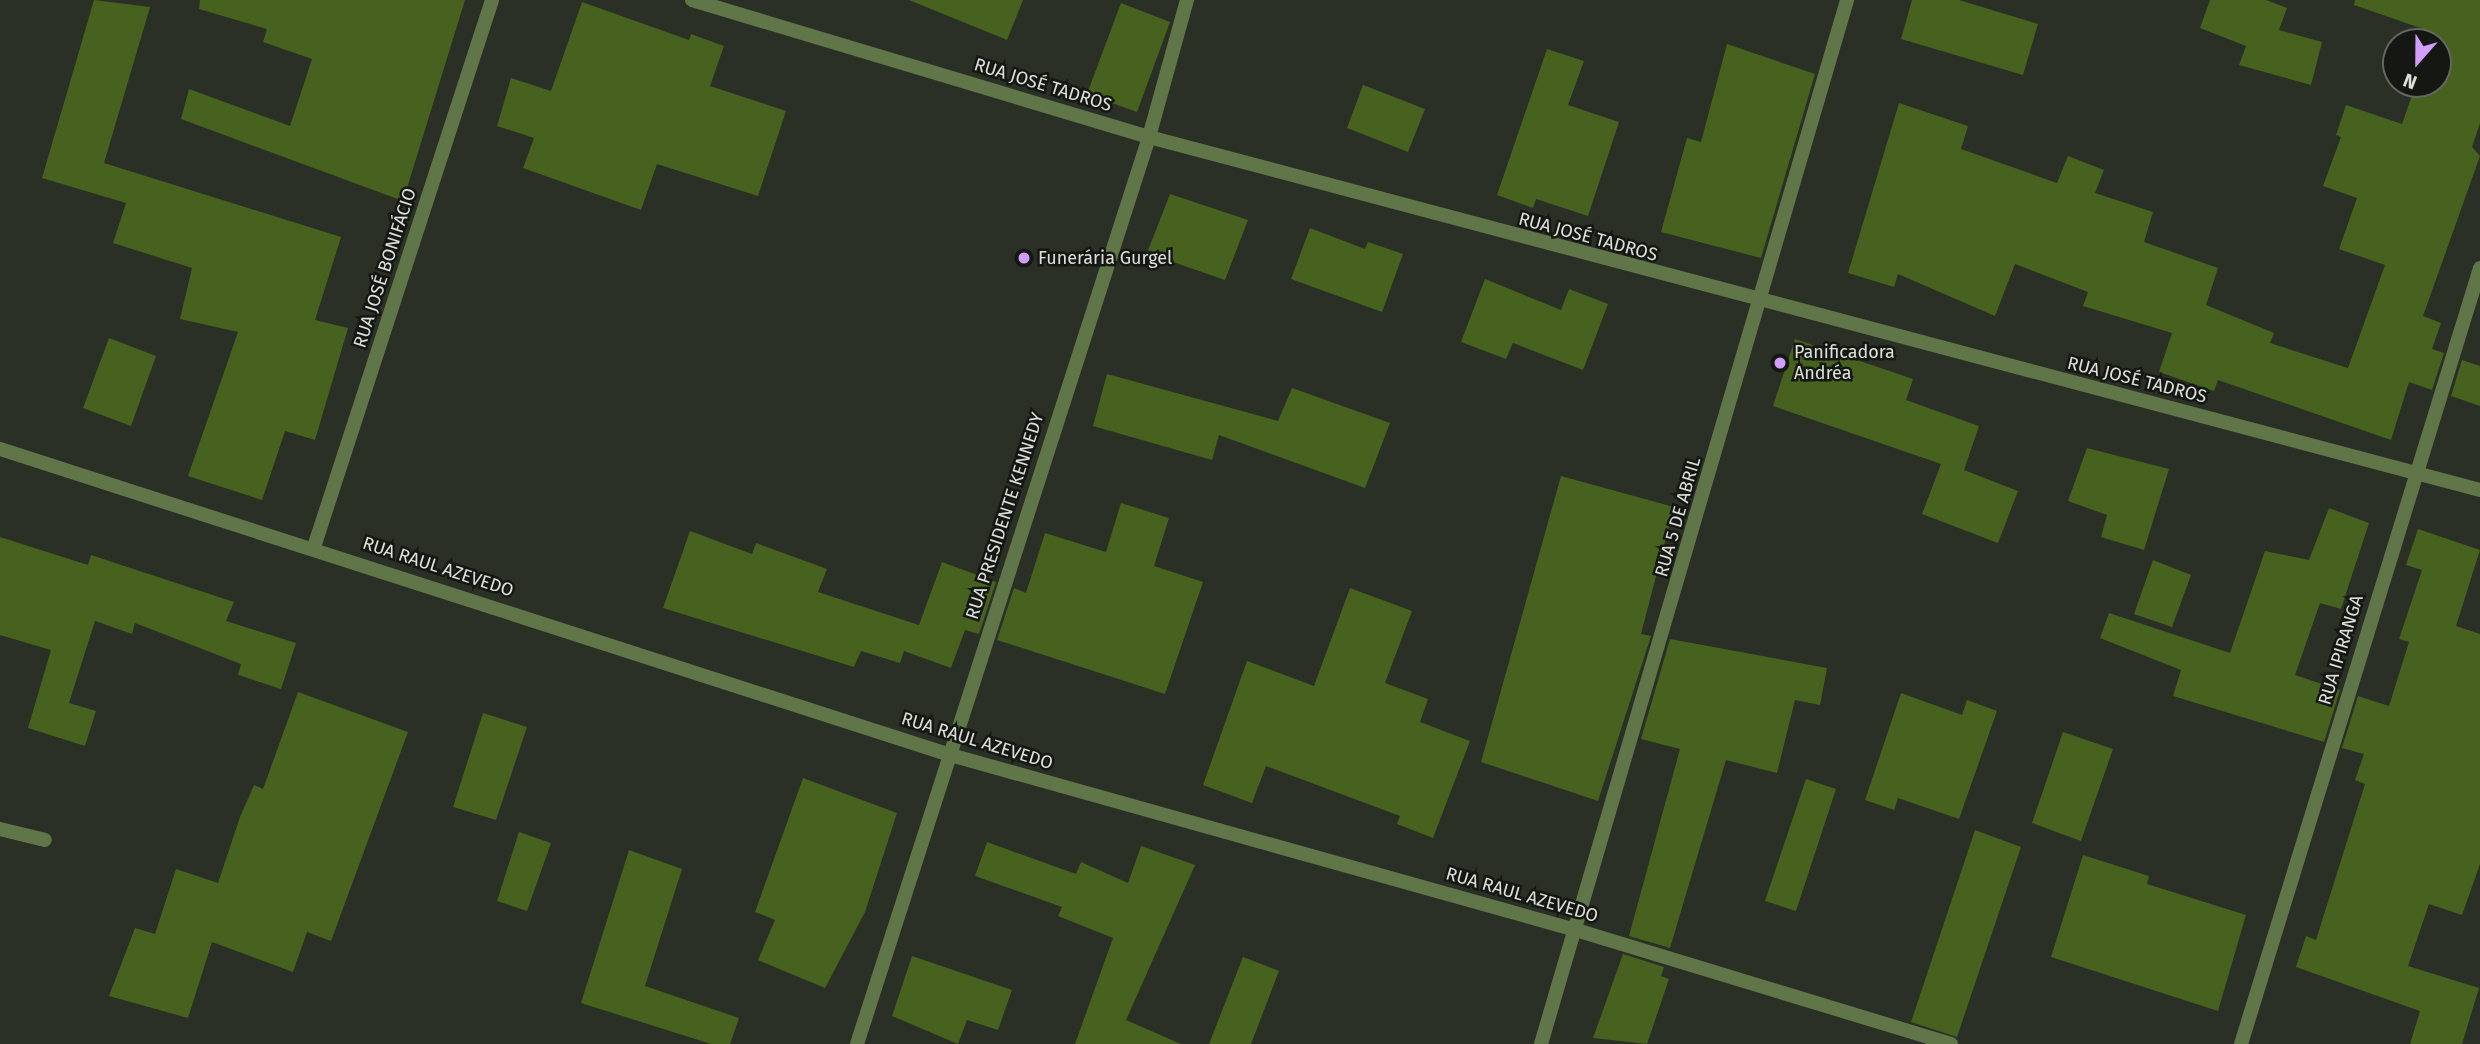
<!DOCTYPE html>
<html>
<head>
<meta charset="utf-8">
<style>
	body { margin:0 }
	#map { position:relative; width:2480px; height:1044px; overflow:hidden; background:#2a3025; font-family:"Fira Sans",sans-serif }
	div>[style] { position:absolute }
	.building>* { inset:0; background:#46621e }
	.lane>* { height:14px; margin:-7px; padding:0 7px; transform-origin:7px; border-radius:7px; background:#617648 }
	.street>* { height:14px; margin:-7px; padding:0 7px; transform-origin:7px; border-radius:7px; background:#617648 }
	.dots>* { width:19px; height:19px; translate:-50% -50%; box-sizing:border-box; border:4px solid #141712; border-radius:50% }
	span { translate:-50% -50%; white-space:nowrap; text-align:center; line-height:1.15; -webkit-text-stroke:5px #141712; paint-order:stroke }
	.street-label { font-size:18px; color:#dce0d9 }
	.poi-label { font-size:18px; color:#dce0d9 }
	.left { translate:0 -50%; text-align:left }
	.north { position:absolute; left:2382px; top:28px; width:70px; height:70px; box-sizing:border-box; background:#141712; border:2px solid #646762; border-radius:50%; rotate:201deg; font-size:19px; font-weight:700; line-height:28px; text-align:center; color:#dce0d9 }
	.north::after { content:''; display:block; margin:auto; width:24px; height:32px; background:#d29dfd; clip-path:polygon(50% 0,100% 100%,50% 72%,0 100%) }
</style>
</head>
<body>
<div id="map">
	<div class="building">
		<i style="clip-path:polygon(94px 0,150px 7px,104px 163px,341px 237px,315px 320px,348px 328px,315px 440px,285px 431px,262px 500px,188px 476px,238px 332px,180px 319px,192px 268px,113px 243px,126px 203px,42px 178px)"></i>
		<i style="clip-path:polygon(200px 0,465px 0,403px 201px,181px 119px,189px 89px,290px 126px,312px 59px,263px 42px,267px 29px,199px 9px)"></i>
		<i style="clip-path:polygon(909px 0,1023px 0,1007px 40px)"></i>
		<i style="clip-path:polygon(1912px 0,1959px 0,2038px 24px,2023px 75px,1901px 39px)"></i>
		<i style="clip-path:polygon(2210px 0,2266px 0,2287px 8px,2279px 30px,2322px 42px,2311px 85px,2239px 65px,2246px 46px,2200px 28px)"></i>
		<i style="clip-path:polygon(2355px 0,2480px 0,2480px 123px,2472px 147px,2480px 156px,2423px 316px,2441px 323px,2432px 349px,2444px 353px,2432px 390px,2409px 382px,2391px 440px,2218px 380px,2214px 391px,2159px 372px,2172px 333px,2083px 306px,2088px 292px,2015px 264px,1995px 316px,1898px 274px,1894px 287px,1848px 273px,1899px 103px,1968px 126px,1961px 149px,2057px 183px,2068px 156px,2104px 170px,2095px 193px,2153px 212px,2144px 242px,2218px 268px,2206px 305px,2274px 333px,2270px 343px,2348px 368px,2385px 265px,2339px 249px,2357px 198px,2323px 186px,2341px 137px,2336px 135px,2346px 105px,2402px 124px,2416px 84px,2438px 84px,2432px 32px,2354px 5px)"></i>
		<i style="clip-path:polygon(582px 2px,689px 40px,691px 34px,724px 46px,710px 86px,786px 111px,758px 196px,657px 164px,641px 210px,523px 168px,534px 138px,497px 126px,511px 78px,551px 91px)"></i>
		<i style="clip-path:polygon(1121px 3px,1170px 22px,1137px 112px,1087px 94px)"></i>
		<i style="clip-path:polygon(1727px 44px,1815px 74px,1761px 258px,1661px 232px,1687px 138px,1701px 142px)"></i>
		<i style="clip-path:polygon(1547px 49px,1584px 61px,1568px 105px,1619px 122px,1588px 216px,1536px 199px,1533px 208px,1497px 195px)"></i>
		<i style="clip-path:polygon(1363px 85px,1425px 109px,1408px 152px,1347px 128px)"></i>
		<i style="clip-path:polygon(1170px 194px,1248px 220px,1225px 280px,1147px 253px)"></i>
		<i style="clip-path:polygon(1310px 228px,1365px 249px,1368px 242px,1403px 254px,1382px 312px,1291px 279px)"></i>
		<i style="clip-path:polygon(1485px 279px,1561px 310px,1569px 289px,1608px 304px,1583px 370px,1513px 343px,1506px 359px,1461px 342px)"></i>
		<i style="clip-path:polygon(109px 338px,156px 356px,131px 426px,83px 408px)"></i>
		<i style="clip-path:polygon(1795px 339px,1913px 379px,1906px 400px,1979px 426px,1964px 470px,2018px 491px,1998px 543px,1922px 514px,1941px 464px,1773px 406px)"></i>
		<i style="clip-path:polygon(2462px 360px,2480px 366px,2480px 406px,2451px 396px)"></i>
		<i style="clip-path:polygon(1107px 374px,1278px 421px,1292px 388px,1390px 423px,1365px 488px,1219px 435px,1212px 460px,1093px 426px)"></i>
		<i style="clip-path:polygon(2087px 448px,2169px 469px,2144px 550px,2101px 537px,2107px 515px,2068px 501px)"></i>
		<i style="clip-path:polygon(1561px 476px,1674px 507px,1641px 634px,1651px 636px,1598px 801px,1481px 762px)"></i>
		<i style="clip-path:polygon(1121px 503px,1169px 518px,1154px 566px,1203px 582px,1165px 694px,997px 640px,1014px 588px,1026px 593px,1045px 533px,1106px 552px)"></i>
		<i style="clip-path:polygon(2329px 508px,2369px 523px,2341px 609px,2320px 603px,2295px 675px,2340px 690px,2324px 742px,2173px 696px,2181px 670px,2100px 638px,2109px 613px,2230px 653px,2265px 551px,2309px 560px)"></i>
		<i style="clip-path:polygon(2418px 529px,2480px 550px,2456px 626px,2480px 634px,2480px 864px,2462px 915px,2429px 904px,2408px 966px,2479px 988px,2462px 1044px,2410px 1044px,2420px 1011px,2296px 967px,2306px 936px,2316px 940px,2365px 784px,2355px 780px,2364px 754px,2342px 748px,2358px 696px,2389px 706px,2409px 642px,2399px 639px,2422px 570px,2406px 565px)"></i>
		<i style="clip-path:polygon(690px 531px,752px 554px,756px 543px,827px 569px,818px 592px,919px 625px,942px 562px,996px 582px,979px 634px,965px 630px,951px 668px,904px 651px,900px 663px,861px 651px,854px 667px,663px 608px)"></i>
		<i style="clip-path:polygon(0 537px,88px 565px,91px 555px,234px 602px,226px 621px,296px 643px,281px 689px,238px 675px,241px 664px,135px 623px,132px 634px,95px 621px,69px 703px,96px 711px,85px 746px,28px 728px,51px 650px,0 635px)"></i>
		<i style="clip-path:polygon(2153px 560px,2191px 575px,2172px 627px,2134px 614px)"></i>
		<i style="clip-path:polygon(1350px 588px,1412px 611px,1385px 683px,1428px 699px,1420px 722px,1470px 741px,1433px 838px,1397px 824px,1400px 816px,1266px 766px,1252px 803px,1203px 785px,1247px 661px,1314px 686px)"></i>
		<i style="clip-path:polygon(1670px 639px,1827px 668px,1820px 705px,1795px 700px,1777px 773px,1726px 760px,1670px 948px,1629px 936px,1680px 749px,1641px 739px)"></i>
		<i style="clip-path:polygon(298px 692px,408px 732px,331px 941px,307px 932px,293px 972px,212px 942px,188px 1018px,109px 996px,135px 928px,155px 934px,176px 869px,218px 883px,240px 817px,254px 785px,263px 789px)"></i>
		<i style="clip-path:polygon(1901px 693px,1962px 715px,1967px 700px,1997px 711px,1959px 819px,1898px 798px,1894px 810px,1865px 800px)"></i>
		<i style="clip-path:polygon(483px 713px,527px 727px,496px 820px,453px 807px)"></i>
		<i style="clip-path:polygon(2063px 732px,2113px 749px,2081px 841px,2032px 823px)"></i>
		<i style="clip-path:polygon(803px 778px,897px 813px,865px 912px,825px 988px,758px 960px,775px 920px,755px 912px)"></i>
		<i style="clip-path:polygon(1806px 779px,1836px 789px,1796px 911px,1765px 901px)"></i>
		<i style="clip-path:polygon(1975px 830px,2021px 847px,1957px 1037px,1911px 1022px)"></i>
		<i style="clip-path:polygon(519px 832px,551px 843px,527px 911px,497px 901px)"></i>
		<i style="clip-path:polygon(987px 842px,1076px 874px,1081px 862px,1128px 883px,1141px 846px,1195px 865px,1126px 1020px,1181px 1044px,1075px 1044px,1113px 938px,1058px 916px,1062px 907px,975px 876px)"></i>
		<i style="clip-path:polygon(629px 850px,682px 869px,645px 986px,739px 1018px,730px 1044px,711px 1044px,581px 1003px)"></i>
		<i style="clip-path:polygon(2083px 855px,2149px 876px,2147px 884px,2246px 915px,2218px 1011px,2051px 957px)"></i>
		<i style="clip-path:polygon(1623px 954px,1664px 967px,1661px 976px,1669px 979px,1647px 1044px,1593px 1038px)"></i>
		<i style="clip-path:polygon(912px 956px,1012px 990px,998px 1030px,967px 1020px,958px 1044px,892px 1016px)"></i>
		<i style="clip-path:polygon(1243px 957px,1279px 971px,1251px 1044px,1209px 1044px)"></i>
	</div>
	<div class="lane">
		<i style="left:0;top:829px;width:46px;rotate:13.7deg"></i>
	</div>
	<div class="street">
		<i style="left:692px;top:0;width:477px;rotate:16.7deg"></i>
		<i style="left:1149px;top:137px;width:1377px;rotate:14.85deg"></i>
		<i style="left:0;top:449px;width:995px;rotate:17.85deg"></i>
		<i style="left:947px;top:754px;width:653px;rotate:15.63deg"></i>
		<i style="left:1576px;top:930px;width:392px;rotate:16.9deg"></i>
		<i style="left:314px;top:547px;width:575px;rotate:-71.97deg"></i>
		<i style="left:857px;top:1044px;width:953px;rotate:-72.15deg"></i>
		<i style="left:1149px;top:137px;width:142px;rotate:-74.5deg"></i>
		<i style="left:1541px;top:1044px;width:1088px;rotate:-73.66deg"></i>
		<i style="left:2241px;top:1044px;width:812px;rotate:-72.88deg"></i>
	</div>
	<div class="dots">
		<i style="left:1024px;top:258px;background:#d29dfd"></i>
		<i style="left:1780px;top:363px;background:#d29dfd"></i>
	</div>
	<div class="street-label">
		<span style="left:1043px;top:85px;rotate:17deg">RUA JOSÉ TADROS</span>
		<span style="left:1588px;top:237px;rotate:15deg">RUA JOSÉ TADROS</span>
		<span style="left:385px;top:268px;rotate:-72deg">RUA JOSÉ BONIFÁCIO</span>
		<span style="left:2137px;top:380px;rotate:14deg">RUA JOSÉ TADROS</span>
		<span style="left:1005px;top:516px;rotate:-72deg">RUA PRESIDENTE KENNEDY</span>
		<span style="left:1678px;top:517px;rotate:-74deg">RUA 5 DE ABRIL</span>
		<span style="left:438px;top:567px;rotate:18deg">RUA RAUL AZEVEDO</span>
		<span style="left:2341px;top:650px;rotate:-73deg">RUA IPIRANGA</span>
		<span style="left:977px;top:741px;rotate:17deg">RUA RAUL AZEVEDO</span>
		<span style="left:1522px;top:895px;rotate:16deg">RUA RAUL AZEVEDO</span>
	</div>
	<div class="poi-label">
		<span class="left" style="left:1038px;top:258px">Funerária Gurgel</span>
		<span class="left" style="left:1794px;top:363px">Panificadora<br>Andréa</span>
	</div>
	<div class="north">N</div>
</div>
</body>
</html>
